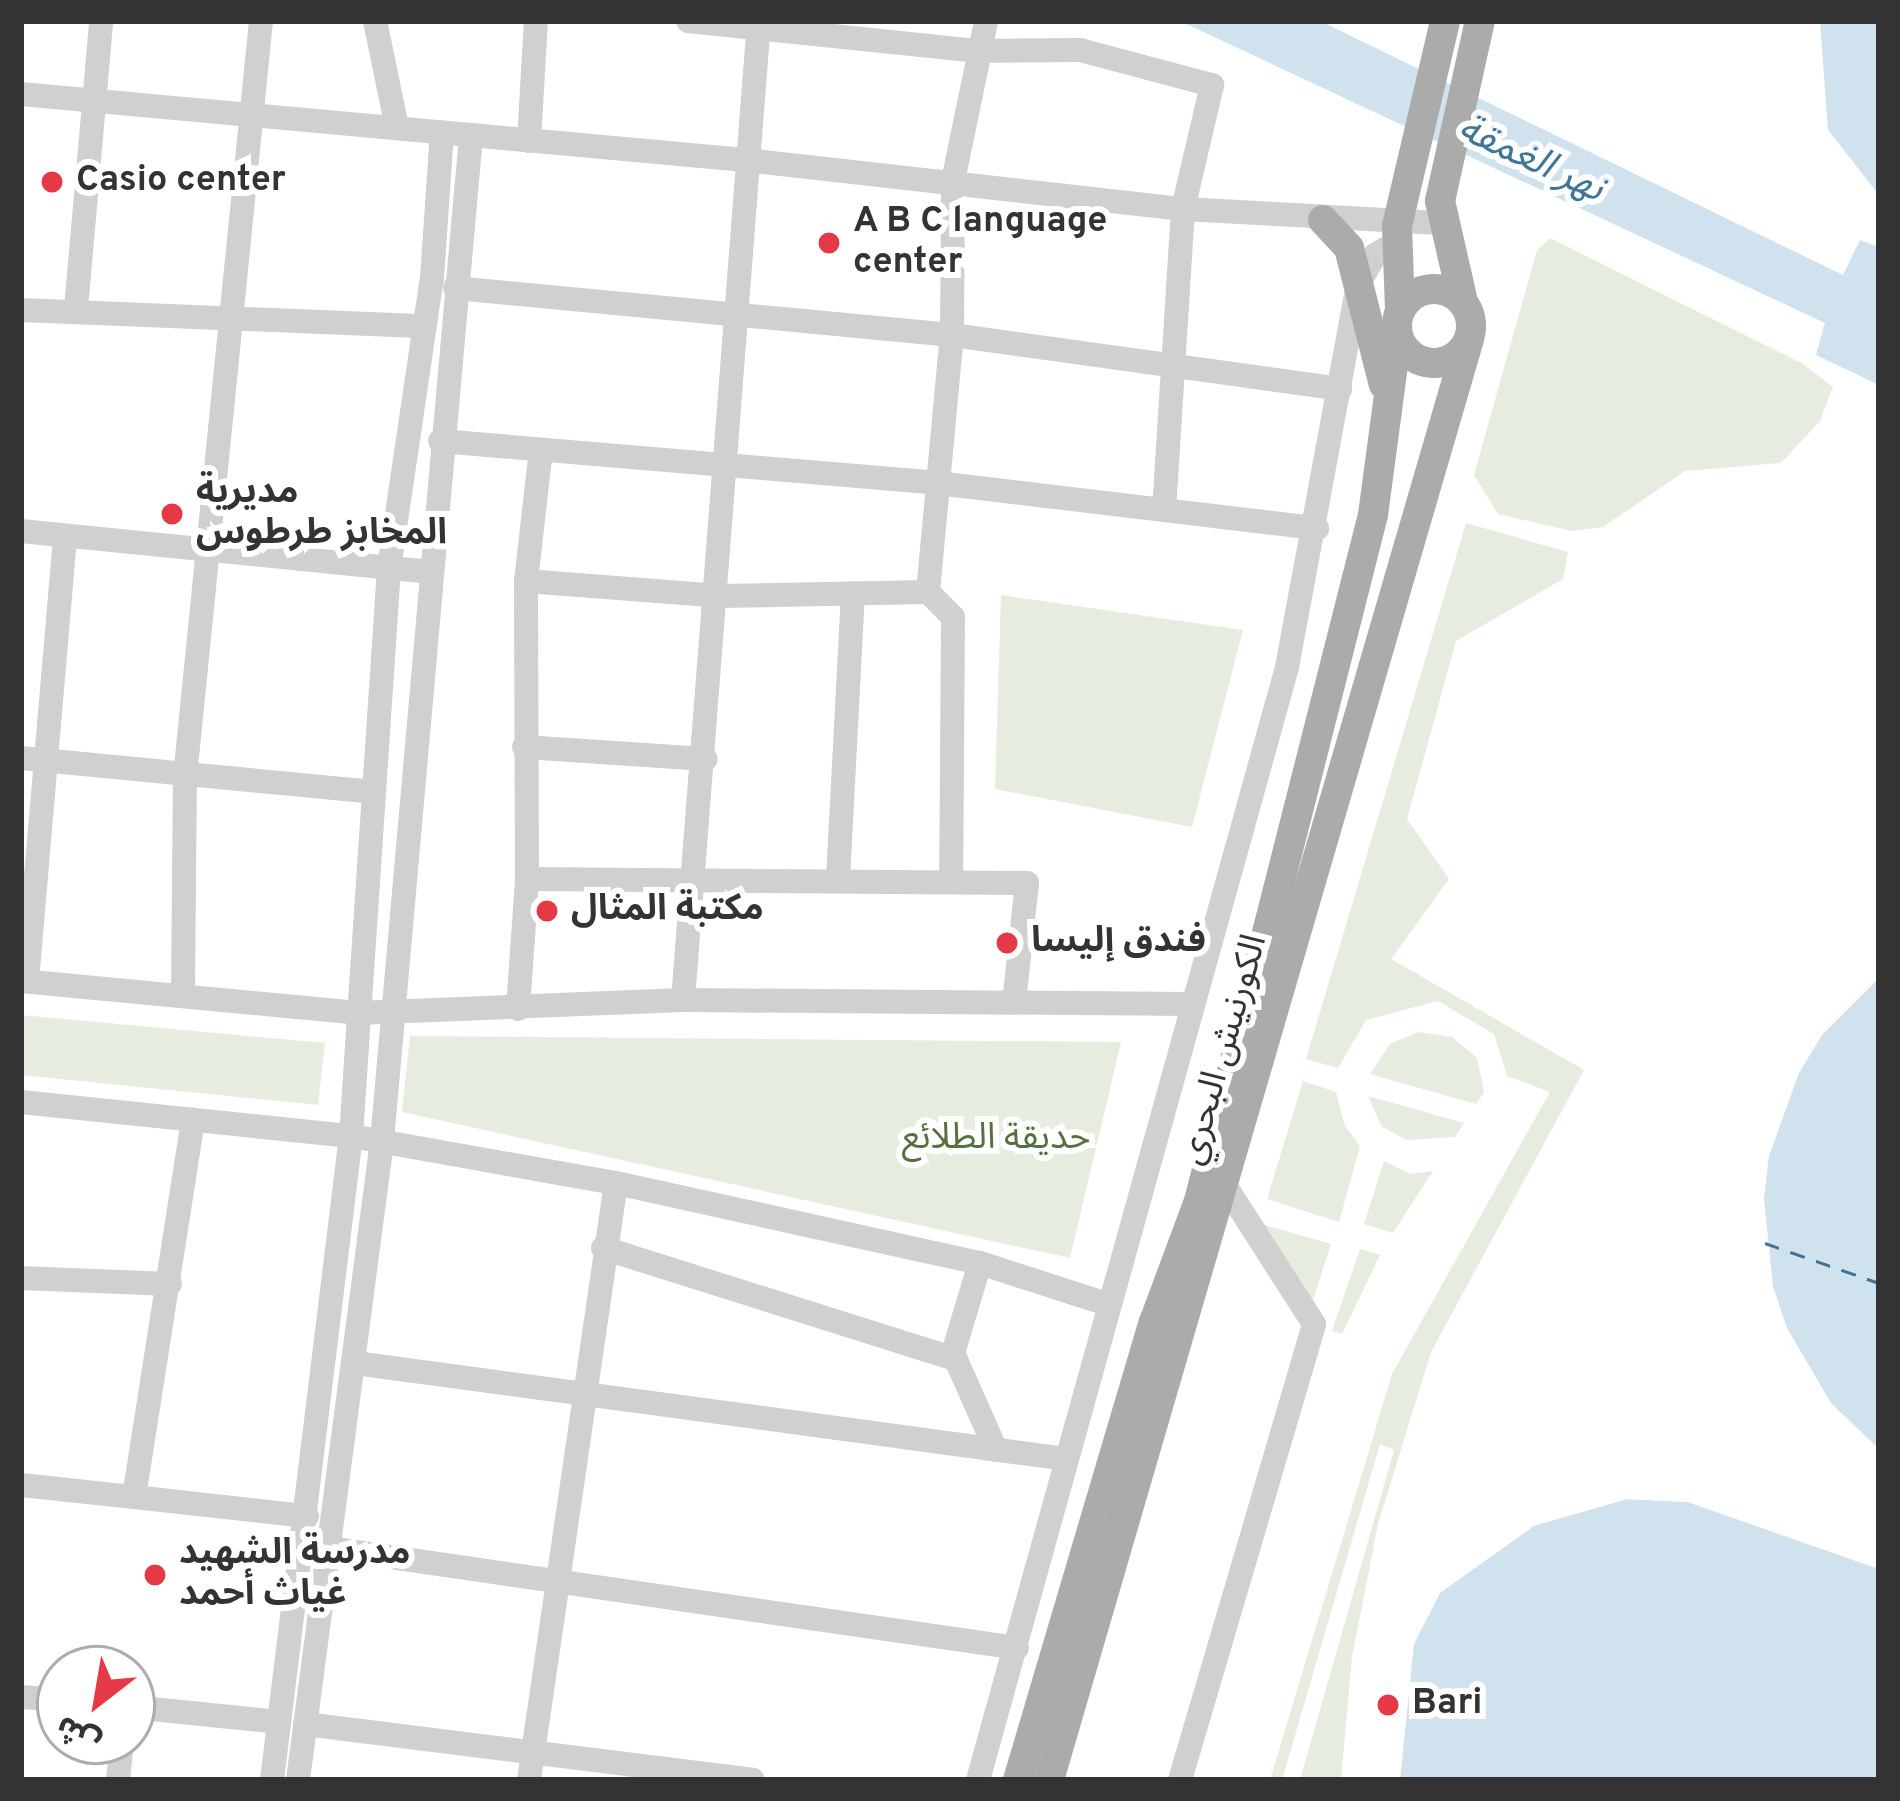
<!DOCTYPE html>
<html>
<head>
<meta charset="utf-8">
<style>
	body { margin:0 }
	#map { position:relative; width:1900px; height:1801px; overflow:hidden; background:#fff; font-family:Overpass,"Noto Sans Arabic",sans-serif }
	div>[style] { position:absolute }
	.green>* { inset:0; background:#e6ecdf }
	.water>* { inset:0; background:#cfe2ee }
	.pier>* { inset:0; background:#fff }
	.ferry>* { height:3px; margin-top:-1.5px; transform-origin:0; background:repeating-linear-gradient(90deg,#3f7597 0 15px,transparent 0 27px) }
	.minor>* { height:24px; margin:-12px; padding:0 12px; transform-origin:12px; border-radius:12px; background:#d0d0d0 }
	.major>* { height:30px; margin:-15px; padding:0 15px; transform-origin:15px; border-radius:15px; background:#ababab }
	.major>.ring { margin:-15px; padding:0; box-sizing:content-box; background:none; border:30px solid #ababab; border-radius:50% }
	.dots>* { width:33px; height:33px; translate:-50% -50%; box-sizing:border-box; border:6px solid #fff; border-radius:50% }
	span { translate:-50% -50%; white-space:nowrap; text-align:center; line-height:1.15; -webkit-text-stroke:12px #fff; paint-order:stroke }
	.poi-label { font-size:36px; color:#333; font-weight:700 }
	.left { translate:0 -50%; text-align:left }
	.street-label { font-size:36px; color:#333 }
	.park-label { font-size:36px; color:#56703f }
	.water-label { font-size:39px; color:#3f7597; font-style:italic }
	.frame { position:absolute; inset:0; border:24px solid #333; pointer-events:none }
	.north { position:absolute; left:36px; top:1645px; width:120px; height:120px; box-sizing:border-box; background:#fff; border:3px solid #adadad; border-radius:50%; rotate:211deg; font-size:33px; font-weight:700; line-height:48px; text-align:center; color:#333 }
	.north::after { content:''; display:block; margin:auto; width:42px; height:54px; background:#e63946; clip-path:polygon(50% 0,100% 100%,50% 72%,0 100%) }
</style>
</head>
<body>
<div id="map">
	<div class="green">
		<i style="clip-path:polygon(1550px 238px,1803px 364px,1833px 387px,1820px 421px,1781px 463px,1685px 471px,1603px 527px,1572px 531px,1498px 514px,1474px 475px,1537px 250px)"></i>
		<i style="clip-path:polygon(1466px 523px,1568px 552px,1563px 579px,1456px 641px,1407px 819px,1449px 879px,1391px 959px,1584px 1070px,1431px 1352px,1378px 1524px,1352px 1657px,1341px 1780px,1300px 1780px,1394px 1450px,1380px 1444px,1282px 1780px,1270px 1780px,1392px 1374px,1550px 1092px,1507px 1076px,1494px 1034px,1438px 1001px,1366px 1020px,1338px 1068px,1306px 1059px)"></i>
		<i style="clip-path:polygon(1001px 595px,1243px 630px,1192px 827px,995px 789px)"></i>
		<i style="clip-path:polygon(21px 1015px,325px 1043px,318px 1105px,21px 1075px)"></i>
		<i style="clip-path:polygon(1418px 1032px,1452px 1037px,1477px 1058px,1484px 1092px,1476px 1104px,1370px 1074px,1390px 1044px)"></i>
		<i style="clip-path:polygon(410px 1036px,1121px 1042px,1070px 1258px,402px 1112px)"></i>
		<i style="clip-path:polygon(1303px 1081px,1336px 1092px,1345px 1126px,1360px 1146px,1339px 1222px,1267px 1199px)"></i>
		<i style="clip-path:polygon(1368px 1096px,1464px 1123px,1455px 1137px,1407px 1140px,1382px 1127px)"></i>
		<i style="clip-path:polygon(1384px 1161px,1411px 1174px,1433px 1171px,1393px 1233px,1364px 1224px)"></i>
		<i style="clip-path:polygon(1247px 1220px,1331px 1244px,1308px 1315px)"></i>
		<i style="clip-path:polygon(1360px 1249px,1380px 1255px,1342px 1334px,1332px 1331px)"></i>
	</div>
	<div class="water">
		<i style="clip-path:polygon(1180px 21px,1320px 21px,1843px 275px,1860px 240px,1879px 247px,1879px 385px,1816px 355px,1825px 323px)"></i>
		<i style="clip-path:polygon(1820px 21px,1879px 21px,1879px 195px,1828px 130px)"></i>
		<i style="clip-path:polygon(1879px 978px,1879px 1449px,1831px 1403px,1787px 1328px,1773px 1286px,1764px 1199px,1769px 1156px,1799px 1073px,1822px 1035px)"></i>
		<i style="clip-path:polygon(1627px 1499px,1688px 1502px,1879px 1569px,1879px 1780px,1400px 1780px,1414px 1644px,1440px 1593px,1534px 1526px)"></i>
	</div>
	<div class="pier">
		<i style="clip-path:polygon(1625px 1493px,1690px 1496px,1879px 1569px,1688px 1502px,1627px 1499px,1578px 1513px)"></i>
	</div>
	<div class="ferry">
		<i style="left:1765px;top:1243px;width:121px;rotate:19.3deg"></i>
	</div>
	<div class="minor">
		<i style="left:375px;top:21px;width:108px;rotate:78.3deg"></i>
		<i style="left:688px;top:21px;width:293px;rotate:5.9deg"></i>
		<i style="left:979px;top:51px;width:101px;rotate:-0.6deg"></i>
		<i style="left:1080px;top:50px;width:137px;rotate:14.9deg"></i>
		<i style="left:1212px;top:85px;width:127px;rotate:103.2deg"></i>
		<i style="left:1183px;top:209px;width:301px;rotate:93.6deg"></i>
		<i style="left:21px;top:94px;width:727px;rotate:5.21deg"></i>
		<i style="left:745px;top:160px;width:441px;rotate:6.4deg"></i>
		<i style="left:1183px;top:209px;width:258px;rotate:3.1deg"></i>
		<i style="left:529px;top:141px;width:120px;rotate:-86.7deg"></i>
		<i style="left:455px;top:288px;width:499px;rotate:5.4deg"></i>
		<i style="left:952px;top:335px;width:392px;rotate:7.9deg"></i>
		<i style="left:76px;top:309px;width:289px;rotate:-85deg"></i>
		<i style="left:21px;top:310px;width:404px;rotate:2.3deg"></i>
		<i style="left:440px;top:441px;width:499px;rotate:4.8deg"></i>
		<i style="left:937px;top:483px;width:383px;rotate:6.8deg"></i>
		<i style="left:21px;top:531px;width:410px;rotate:5.7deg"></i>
		<i style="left:526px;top:581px;width:194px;rotate:4.4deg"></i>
		<i style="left:719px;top:596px;width:209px;rotate:-1.1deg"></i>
		<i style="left:928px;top:592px;width:35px;rotate:45deg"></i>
		<i style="left:953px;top:617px;width:261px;rotate:90.4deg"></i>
		<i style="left:928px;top:592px;width:258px;rotate:-84.7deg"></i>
		<i style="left:952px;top:335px;width:154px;rotate:-89.6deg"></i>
		<i style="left:953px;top:181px;width:163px;rotate:-78.3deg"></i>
		<i style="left:524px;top:747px;width:182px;rotate:3.8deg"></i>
		<i style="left:21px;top:758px;width:354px;rotate:5.5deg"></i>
		<i style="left:527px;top:879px;width:500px;rotate:0.46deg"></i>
		<i style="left:1027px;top:883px;width:120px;rotate:96.2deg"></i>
		<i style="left:838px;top:879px;width:286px;rotate:-87deg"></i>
		<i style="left:21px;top:981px;width:339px;rotate:5.4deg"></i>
		<i style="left:358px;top:1013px;width:325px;rotate:-2.3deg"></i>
		<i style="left:683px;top:1000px;width:509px;rotate:0.45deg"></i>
		<i style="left:27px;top:981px;width:447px;rotate:-85.1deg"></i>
		<i style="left:183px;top:996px;width:219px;rotate:-89.5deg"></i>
		<i style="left:185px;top:777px;width:760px;rotate:-84.26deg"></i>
		<i style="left:683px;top:1000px;width:982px;rotate:-85.56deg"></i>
		<i style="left:518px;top:1009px;width:130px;rotate:-86deg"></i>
		<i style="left:527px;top:879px;width:298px;rotate:-90.2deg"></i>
		<i style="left:526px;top:581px;width:132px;rotate:-83.5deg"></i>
		<i style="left:21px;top:1102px;width:332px;rotate:5.9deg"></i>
		<i style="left:351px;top:1136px;width:269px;rotate:10.1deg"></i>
		<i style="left:616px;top:1183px;width:373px;rotate:12.4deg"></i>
		<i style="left:980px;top:1263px;width:133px;rotate:17.9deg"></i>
		<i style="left:603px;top:1248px;width:370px;rotate:17.5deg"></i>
		<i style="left:980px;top:1263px;width:94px;rotate:106.7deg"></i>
		<i style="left:953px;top:1353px;width:106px;rotate:66.1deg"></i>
		<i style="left:21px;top:1278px;width:149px;rotate:2.3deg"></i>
		<i style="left:355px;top:1363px;width:717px;rotate:7.69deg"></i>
		<i style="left:21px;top:1485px;width:114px;rotate:6.1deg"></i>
		<i style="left:134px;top:1497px;width:382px;rotate:-81.1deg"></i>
		<i style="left:134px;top:1497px;width:174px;rotate:6.3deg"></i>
		<i style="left:328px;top:1548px;width:696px;rotate:8.26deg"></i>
		<i style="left:21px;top:1697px;width:39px;rotate:4deg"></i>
		<i style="left:132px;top:1707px;width:148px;rotate:5.8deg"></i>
		<i style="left:305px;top:1724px;width:451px;rotate:7.1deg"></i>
		<i style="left:118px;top:1780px;width:39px;rotate:-84deg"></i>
		<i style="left:272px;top:1780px;width:649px;rotate:-83.01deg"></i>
		<i style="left:351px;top:1136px;width:569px;rotate:-86.17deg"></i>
		<i style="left:389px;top:568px;width:293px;rotate:-81.6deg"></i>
		<i style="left:432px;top:278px;width:146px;rotate:-86.1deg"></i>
		<i style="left:298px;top:1780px;width:644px;rotate:-82.51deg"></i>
		<i style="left:382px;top:1141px;width:1010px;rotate:-84.94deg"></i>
		<i style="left:529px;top:1780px;width:603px;rotate:-81.71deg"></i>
		<i style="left:978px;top:1780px;width:1155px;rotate:-74.48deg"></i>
		<i style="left:1287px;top:667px;width:389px;rotate:-79.5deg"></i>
		<i style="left:1358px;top:285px;width:34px;rotate:-60deg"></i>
		<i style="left:1375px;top:255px;width:24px;rotate:-30deg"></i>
		<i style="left:1180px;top:1780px;width:475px;rotate:-73.6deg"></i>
		<i style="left:1314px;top:1324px;width:163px;rotate:-122.7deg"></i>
	</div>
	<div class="major">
		<i style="left:1323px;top:220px;width:38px;rotate:47deg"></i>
		<i style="left:1349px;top:248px;width:141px;rotate:75.7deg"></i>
		<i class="ring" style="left:1397px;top:289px;width:44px;height:44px"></i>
		<i style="left:1463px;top:302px;width:104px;rotate:-102.8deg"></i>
		<i style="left:1440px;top:201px;width:184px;rotate:-77.5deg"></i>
		<i style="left:1400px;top:309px;width:83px;rotate:-92.1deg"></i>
		<i style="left:1397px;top:226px;width:211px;rotate:-76.8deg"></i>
		<i style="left:1018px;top:1780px;width:478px;rotate:-73.5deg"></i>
		<i style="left:1154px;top:1322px;width:129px;rotate:-69.6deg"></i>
		<i style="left:1199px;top:1201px;width:708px;rotate:-75.77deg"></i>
		<i style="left:1373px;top:515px;width:183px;rotate:-82.4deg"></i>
		<i style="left:1049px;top:1780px;width:1501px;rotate:-73.75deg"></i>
	</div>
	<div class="dots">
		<i style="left:52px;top:182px;background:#e63946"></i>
		<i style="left:829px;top:243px;background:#e63946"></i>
		<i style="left:172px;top:514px;background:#e63946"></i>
		<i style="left:547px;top:911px;background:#e63946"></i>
		<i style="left:1007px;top:943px;background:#e63946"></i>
		<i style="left:155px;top:1575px;background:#e63946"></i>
		<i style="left:1388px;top:1705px;background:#e63946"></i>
	</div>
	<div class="poi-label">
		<span class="left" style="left:76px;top:182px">Casio center</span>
		<span class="left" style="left:853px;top:243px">A B C language<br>center</span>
		<span class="left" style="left:196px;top:514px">مديرية<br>المخابز طرطوس</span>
		<span class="left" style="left:571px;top:911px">مكتبة المثال</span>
		<span class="left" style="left:1031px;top:943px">فندق إليسا</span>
		<span class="left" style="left:179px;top:1575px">مدرسة الشهيد<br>غياث أحمد</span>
		<span class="left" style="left:1412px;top:1705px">Bari</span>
	</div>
	<div class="street-label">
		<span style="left:1225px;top:1050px;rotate:-74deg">الكورنيش البحري</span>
	</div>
	<div class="park-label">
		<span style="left:996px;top:1140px">حديقة الطلائع</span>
	</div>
	<div class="water-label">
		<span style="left:1530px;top:161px;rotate:25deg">نهر الغمقة</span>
	</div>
	<div class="frame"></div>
	<div class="north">ش</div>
</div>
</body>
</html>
